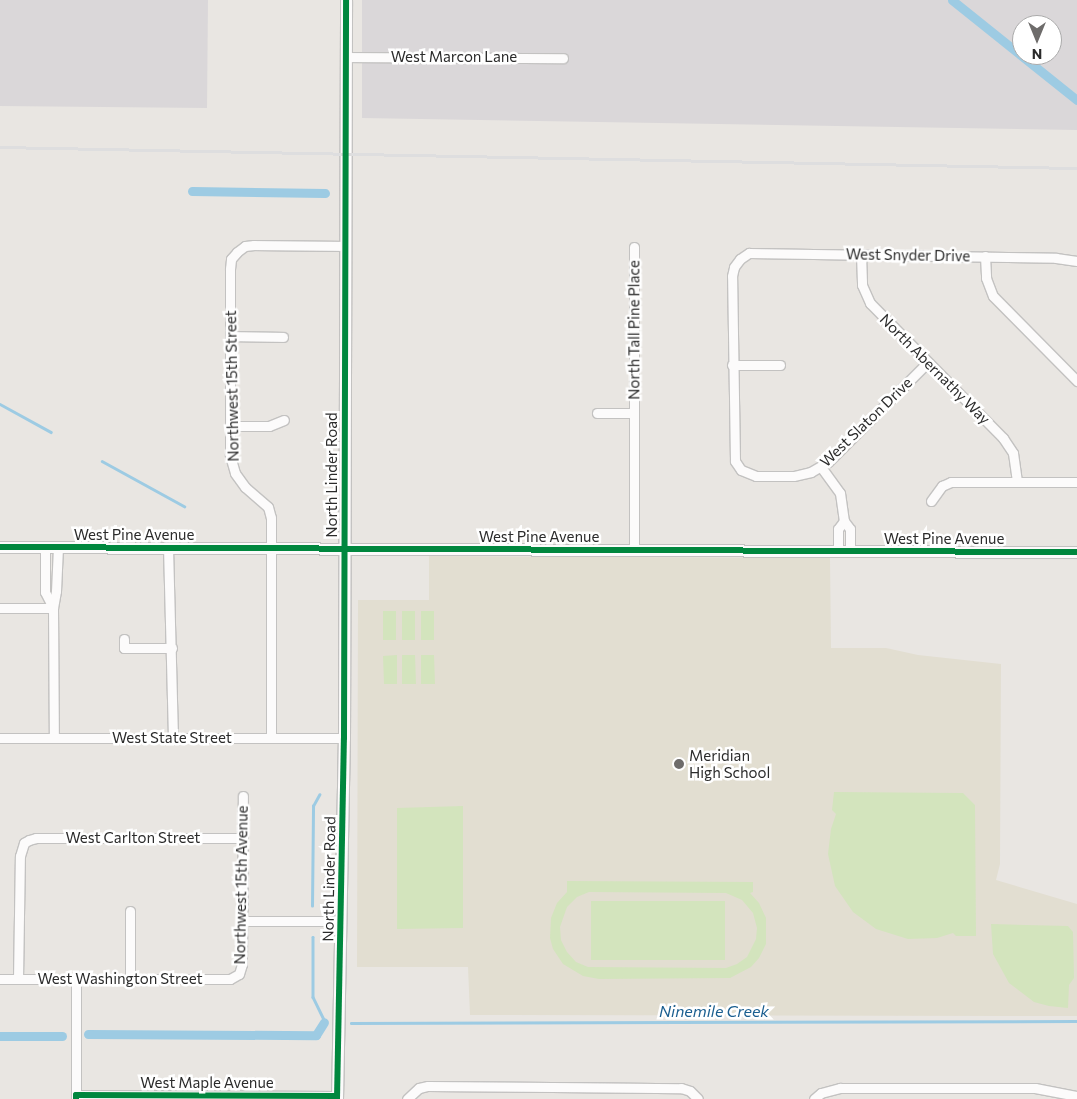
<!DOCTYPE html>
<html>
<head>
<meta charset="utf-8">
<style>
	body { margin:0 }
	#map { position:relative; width:1077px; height:1099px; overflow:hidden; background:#e9e6e2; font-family:Commissioner,sans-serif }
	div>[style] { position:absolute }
	.industrial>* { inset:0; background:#dad7d9 }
	.education>* { inset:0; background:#e2ded1 }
	.pitch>* { inset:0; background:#d3e4bd }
	.stream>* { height:2.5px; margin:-1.25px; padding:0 1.25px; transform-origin:1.25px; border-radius:1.25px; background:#9dcbe3 }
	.canal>* { height:9px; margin:-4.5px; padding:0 4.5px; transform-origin:4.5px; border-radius:4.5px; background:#9dcbe3 }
	.roads { filter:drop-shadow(1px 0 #c3c2c1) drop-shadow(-1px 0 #c3c2c1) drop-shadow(0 1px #c3c2c1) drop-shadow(0 -1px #c3c2c1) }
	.street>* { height:9px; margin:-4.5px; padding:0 4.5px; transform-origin:4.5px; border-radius:4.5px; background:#fcfbfb }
	.secondary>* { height:11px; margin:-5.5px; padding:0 5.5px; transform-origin:5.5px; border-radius:5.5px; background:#fcfbfb }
	.rail>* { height:2.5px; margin:-1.25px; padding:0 1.25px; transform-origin:1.25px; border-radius:1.25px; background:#dededf }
	.cycleway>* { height:6px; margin:-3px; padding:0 3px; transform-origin:3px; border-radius:3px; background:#00873e }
	.dots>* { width:14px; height:14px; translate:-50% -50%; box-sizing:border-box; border:2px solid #fff; border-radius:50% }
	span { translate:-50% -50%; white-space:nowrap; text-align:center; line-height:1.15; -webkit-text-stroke:5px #fff; paint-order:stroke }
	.street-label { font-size:15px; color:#2b2b2b }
	.poi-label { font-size:15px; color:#2b2b2b }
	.left { translate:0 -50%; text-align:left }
	.water-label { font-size:16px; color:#1b5f90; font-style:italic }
	.north { position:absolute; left:1012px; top:15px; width:50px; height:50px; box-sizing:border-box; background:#fff; border:1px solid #aaa; border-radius:50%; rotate:180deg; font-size:14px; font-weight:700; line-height:20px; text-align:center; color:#2b2b2b }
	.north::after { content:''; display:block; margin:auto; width:18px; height:22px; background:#6e6c6b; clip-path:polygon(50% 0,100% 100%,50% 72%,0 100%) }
</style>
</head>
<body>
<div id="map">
	<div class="industrial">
		<i style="clip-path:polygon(0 0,208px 0,207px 108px,0 106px)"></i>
		<i style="clip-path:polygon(evenodd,362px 0,1077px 0,1077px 130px,362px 118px,362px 0,1022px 25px,1052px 25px,1052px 55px,1022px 55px,1022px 25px)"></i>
	</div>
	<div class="education">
		<i style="clip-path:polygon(429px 556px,830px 558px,831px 648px,886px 648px,918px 655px,1001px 664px,1000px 864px,996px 880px,1077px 904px,1077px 1016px,470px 1015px,468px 967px,357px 967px,358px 600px,429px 600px)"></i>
	</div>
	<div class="pitch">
		<i style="clip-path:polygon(383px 611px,396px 611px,396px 640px,383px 640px)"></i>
		<i style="clip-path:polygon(402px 611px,415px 611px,415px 640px,402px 640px)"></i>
		<i style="clip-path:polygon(421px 611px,434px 611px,434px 640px,421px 640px)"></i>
		<i style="clip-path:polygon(397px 655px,397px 684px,384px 684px,383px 656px)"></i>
		<i style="clip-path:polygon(402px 655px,415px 655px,416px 684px,402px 684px)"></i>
		<i style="clip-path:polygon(421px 655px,434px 655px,435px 684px,421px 684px)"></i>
		<i style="clip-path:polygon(834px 792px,963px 793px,975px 805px,976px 936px,956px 936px,953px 933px,937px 938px,908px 939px,876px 929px,853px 912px,835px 886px,828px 854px,831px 829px,836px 814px,832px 810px)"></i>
		<i style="clip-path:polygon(463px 806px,463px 928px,397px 929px,397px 808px)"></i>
		<i style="clip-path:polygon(evenodd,567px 881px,753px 882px,753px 892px,750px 893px,759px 903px,766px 918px,766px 944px,759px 958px,751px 967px,730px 978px,599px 979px,583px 976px,563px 964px,553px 949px,550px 938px,551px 918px,557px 903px,567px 892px,567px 881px,589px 892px,726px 893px,742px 900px,753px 913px,757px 928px,756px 939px,747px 957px,737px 964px,726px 968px,588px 967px,576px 962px,567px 952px,561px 940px,560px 927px,567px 907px,577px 897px,589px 892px)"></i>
		<i style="clip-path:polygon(591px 901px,725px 901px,725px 960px,591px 960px)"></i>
		<i style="clip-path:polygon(991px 924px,1068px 926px,1073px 932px,1074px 978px,1069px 985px,1068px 1008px,1049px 1006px,1034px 1002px,1009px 983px,993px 954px)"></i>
	</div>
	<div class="stream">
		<i style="left:0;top:404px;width:58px;rotate:28.8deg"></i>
		<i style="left:102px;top:461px;width:94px;rotate:28.8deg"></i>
		<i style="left:312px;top:906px;width:100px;rotate:-89.4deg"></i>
		<i style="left:313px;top:806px;width:13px;rotate:-61deg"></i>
		<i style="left:313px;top:937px;width:60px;rotate:90deg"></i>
		<i style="left:313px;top:997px;width:28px;rotate:64deg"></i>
		<i style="left:351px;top:1023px;width:726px;rotate:-0.16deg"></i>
	</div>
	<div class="canal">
		<i style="left:952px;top:0;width:160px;rotate:38.7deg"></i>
		<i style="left:192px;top:191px;width:133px;rotate:0.9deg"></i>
		<i style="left:88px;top:1034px;width:228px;rotate:0.3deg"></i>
		<i style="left:316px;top:1035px;width:15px;rotate:-58deg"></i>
		<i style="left:0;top:1036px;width:62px"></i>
	</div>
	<div class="roads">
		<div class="street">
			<i style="left:346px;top:57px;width:217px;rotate:0.3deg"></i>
			<i style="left:861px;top:254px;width:31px;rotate:88deg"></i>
			<i style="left:862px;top:285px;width:20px;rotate:66deg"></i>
			<i style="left:870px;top:303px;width:190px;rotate:45.4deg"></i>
			<i style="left:1003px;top:438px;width:18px;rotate:56deg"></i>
			<i style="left:1013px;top:453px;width:28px;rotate:82deg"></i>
			<i style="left:985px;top:256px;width:22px;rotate:87deg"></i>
			<i style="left:986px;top:278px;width:19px;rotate:69deg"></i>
			<i style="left:993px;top:296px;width:120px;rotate:45.3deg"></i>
			<i style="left:230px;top:336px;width:53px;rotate:1.1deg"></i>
			<i style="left:928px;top:362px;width:141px;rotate:135deg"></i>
			<i style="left:828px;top:462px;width:20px;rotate:150deg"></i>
			<i style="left:811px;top:472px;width:18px;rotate:167deg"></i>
			<i style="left:793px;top:476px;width:37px;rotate:180deg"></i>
			<i style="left:756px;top:476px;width:16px;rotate:-158deg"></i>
			<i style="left:741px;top:470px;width:11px;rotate:-124deg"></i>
			<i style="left:735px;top:461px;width:185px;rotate:-90.9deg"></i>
			<i style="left:732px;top:276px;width:9px;rotate:-77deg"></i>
			<i style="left:734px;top:267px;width:10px;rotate:-53deg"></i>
			<i style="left:740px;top:259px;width:11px;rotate:-34deg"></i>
			<i style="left:749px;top:253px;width:307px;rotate:0.9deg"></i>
			<i style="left:1056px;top:258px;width:21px;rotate:8deg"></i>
			<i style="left:732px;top:365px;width:48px"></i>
			<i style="left:597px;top:413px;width:37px"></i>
			<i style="left:230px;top:426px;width:39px"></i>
			<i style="left:269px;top:426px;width:16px;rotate:-22deg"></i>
			<i style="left:821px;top:467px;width:32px;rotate:54deg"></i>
			<i style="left:840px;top:493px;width:28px;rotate:82deg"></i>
			<i style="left:931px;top:501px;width:19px;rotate:-54deg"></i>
			<i style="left:942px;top:486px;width:10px;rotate:-24deg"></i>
			<i style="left:951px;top:482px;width:126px"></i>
			<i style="left:45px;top:547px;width:45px;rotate:90deg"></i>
			<i style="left:45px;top:592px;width:18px;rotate:63deg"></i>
			<i style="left:53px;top:608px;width:17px;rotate:-80deg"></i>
			<i style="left:56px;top:591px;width:44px;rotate:-87.4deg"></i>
			<i style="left:168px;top:547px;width:191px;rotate:88.5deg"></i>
			<i style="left:634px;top:551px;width:304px;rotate:-90deg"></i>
			<i style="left:838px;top:551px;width:22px;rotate:-90deg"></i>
			<i style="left:838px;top:529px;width:10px;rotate:-53deg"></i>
			<i style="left:844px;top:521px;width:10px;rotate:53deg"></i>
			<i style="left:850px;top:529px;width:22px;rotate:90deg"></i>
			<i style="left:0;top:608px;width:53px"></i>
			<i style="left:53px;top:608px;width:129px;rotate:89.6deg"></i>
			<i style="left:124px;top:639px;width:9px;rotate:90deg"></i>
			<i style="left:124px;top:648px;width:48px"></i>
			<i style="left:0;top:738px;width:344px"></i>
			<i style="left:271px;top:738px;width:220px;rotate:-90deg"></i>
			<i style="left:271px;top:518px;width:11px;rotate:-105deg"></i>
			<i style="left:268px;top:507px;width:30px;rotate:-139deg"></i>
			<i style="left:245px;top:487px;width:17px;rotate:-126deg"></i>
			<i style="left:235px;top:473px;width:19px;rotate:-106deg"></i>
			<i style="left:230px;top:455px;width:186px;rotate:-90deg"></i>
			<i style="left:230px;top:269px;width:10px;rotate:-84deg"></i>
			<i style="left:231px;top:259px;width:9px;rotate:-49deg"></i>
			<i style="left:237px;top:252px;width:10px;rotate:-37deg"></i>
			<i style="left:245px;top:246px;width:9px;rotate:-6deg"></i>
			<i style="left:254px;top:245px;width:91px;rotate:0.6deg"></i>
			<i style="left:242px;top:921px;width:98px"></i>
			<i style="left:0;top:979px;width:230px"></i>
			<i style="left:230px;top:979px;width:10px;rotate:-29deg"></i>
			<i style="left:239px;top:974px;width:10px;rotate:-73deg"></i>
			<i style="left:242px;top:964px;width:168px;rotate:-89.7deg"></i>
			<i style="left:18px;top:979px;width:123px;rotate:-89.1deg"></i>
			<i style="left:20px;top:856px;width:14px;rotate:-73deg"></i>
			<i style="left:24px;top:843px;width:6px;rotate:-31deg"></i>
			<i style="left:29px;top:840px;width:7px;rotate:-16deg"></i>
			<i style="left:36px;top:838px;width:207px"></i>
			<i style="left:130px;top:979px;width:68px;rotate:-90deg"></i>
			<i style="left:76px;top:1095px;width:261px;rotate:0.2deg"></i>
			<i style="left:76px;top:1099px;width:120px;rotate:-90deg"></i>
			<i style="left:407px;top:1099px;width:16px;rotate:-43deg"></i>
			<i style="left:419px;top:1088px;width:9px;rotate:-13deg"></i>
			<i style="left:428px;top:1086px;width:253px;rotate:0.5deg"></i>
			<i style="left:681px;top:1088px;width:9px;rotate:18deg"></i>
			<i style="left:690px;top:1091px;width:11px;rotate:45deg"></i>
			<i style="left:814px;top:1099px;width:9px;rotate:-41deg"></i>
			<i style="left:821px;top:1093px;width:20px;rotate:-15deg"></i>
			<i style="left:840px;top:1088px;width:195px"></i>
			<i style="left:1035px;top:1088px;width:43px;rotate:10.8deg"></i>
		</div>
		<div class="secondary">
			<i style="left:0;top:547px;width:1077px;rotate:0.27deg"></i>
			<i style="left:337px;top:1099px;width:361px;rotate:-88.9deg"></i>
			<i style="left:344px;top:738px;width:738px;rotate:-89.84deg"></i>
		</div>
	</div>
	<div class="rail">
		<i style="left:0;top:147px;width:1077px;rotate:1.12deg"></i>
	</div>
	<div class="cycleway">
		<i style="left:0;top:547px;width:1077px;rotate:0.27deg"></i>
		<i style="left:76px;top:1099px;width:4px;rotate:-90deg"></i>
		<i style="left:76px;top:1095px;width:261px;rotate:0.2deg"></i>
		<i style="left:337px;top:1099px;width:361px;rotate:-88.9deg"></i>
		<i style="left:344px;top:738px;width:738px;rotate:-89.84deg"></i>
	</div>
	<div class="dots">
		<i style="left:679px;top:764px;background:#6e6c6b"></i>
	</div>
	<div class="street-label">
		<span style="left:454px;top:57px">West Marcon Lane</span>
		<span style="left:908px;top:255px;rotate:1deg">West Snyder Drive</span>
		<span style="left:634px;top:330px;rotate:-90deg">North Tall Pine Place</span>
		<span style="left:935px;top:369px;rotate:45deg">North Abernathy Way</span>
		<span style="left:232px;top:386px;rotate:-91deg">Northwest 15th Street</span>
		<span style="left:866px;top:422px;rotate:-44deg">West Slaton Drive</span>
		<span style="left:332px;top:475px;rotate:-90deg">North Linder Road</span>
		<span style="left:134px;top:535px">West Pine Avenue</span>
		<span style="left:539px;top:537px">West Pine Avenue</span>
		<span style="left:944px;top:539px">West Pine Avenue</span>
		<span style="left:172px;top:738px">West State Street</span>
		<span style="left:133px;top:838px">West Carlton Street</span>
		<span style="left:329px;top:879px;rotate:-89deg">North Linder Road</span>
		<span style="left:241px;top:885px;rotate:-89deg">Northwest 15th Avenue</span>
		<span style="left:120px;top:979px">West Washington Street</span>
		<span style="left:207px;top:1083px">West Maple Avenue</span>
	</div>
	<div class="poi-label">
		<span class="left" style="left:689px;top:764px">Meridian<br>High School</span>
	</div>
	<div class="water-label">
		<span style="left:714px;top:1011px">Ninemile Creek</span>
	</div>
	<div class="north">N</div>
</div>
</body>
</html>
